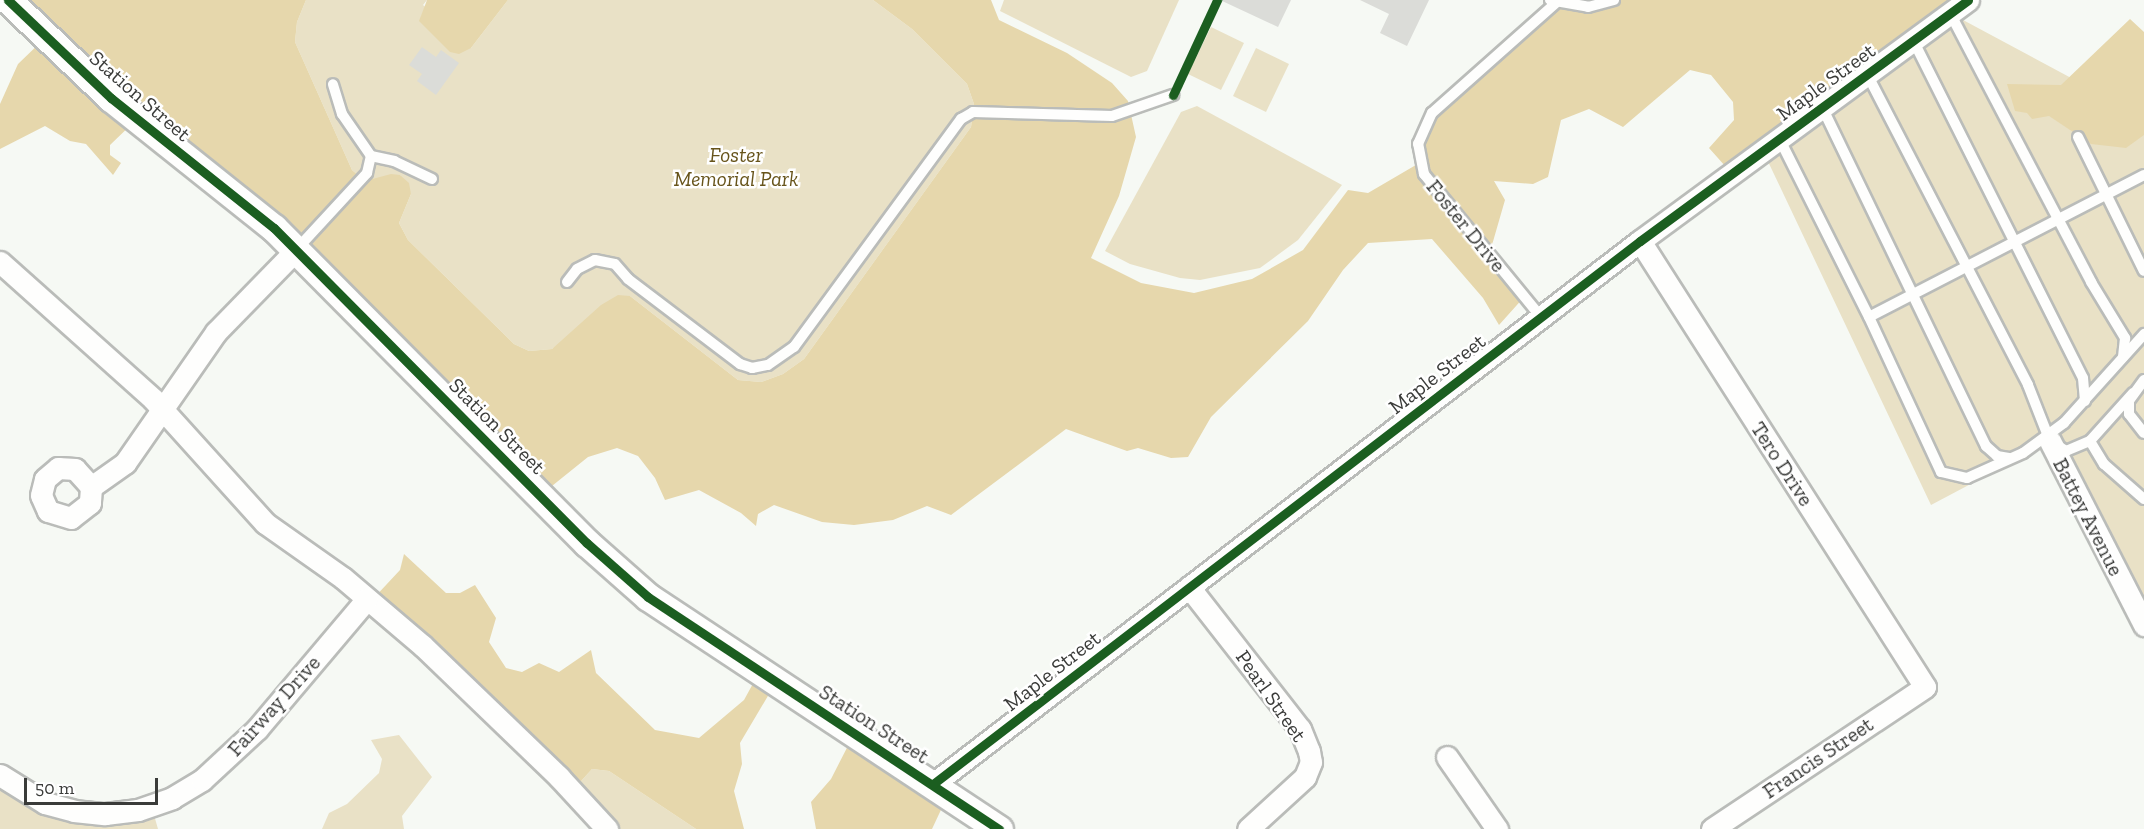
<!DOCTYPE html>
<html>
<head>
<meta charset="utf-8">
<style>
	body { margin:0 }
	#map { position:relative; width:2144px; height:829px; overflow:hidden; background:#f6f9f4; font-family:"Zilla Slab",serif }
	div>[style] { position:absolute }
	.green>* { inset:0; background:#e9e1c6 }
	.forest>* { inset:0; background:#e6d7ac }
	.building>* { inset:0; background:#dbdcd8 }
	.roads { filter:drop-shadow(2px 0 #babcb9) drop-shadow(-2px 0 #babcb9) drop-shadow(0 2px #babcb9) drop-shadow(0 -2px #babcb9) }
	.service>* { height:10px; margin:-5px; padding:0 5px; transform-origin:5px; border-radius:5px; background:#fefefd }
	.minor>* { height:21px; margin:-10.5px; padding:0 10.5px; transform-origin:10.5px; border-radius:10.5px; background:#fefefd }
	.tertiary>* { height:27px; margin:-13.5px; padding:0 13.5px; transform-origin:13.5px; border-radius:13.5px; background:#fefefd }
	.cycleway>* { height:9px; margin:-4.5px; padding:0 4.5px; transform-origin:4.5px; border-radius:4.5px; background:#1b5e20 }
	span { translate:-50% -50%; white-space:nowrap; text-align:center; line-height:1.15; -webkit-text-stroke:5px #fff; paint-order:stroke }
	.street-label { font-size:21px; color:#3a3b39 }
	.park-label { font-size:21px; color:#67541b; font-style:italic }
	.scale { position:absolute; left:24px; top:778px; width:134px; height:27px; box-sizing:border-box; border:3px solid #3a3b39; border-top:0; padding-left:8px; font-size:18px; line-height:21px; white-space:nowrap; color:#3a3b39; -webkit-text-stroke:4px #fff; paint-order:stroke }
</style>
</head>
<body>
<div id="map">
	<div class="green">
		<i style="clip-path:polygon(306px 0,427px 0,423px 5px,471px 48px,508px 0,873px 0,912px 29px,967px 84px,974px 104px,971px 127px,804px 359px,783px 374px,761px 382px,738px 380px,630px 296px,552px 349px,529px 351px,514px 344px,408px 240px,399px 223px,411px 194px,400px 175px,365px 181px,352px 170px,295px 42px,297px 22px)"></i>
		<i style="clip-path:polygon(1004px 0,1179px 0,1147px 71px,1131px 77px,1000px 11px)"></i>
		<i style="clip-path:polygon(1950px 13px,2144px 117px,2144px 631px,2050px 442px,1931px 505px,1763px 151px)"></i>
		<i style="clip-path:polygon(1211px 27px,1244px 43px,1221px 90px,1188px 74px)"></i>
		<i style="clip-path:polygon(1256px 48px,1289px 64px,1266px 112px,1233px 96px)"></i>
		<i style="clip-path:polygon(1197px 106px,1342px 185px,1298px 240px,1260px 268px,1200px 280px,1180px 278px,1130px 264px,1105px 251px,1181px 112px)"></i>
		<i style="clip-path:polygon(399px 735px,432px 777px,402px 816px,404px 829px,322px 829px,329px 813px,347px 804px,379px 773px,382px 759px,371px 740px)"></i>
		<i style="clip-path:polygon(592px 769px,609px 771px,696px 829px,608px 829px,573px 790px)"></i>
		<i style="clip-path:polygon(0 787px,45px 802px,152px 808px,158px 829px,0 829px)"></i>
	</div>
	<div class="forest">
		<i style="clip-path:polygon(9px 0,306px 0,297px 22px,295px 42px,352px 170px,365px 181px,391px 174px,400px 175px,409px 183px,411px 194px,399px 223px,408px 240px,514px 344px,529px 351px,552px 349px,601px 305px,618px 295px,630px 296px,738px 380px,761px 382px,783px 374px,804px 359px,971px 127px,974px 104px,967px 84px,912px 29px,873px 0,991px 0,999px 20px,1067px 53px,1112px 83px,1128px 101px,1136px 137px,1119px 196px,1091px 258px,1141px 283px,1194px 293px,1252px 279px,1303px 250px,1348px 190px,1368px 193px,1421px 162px,1420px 146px,1433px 114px,1556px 4px,1614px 0,1972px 0,1734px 176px,1709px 148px,1734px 120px,1733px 102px,1711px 75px,1690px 70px,1623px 127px,1589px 109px,1561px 120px,1548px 177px,1533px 184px,1494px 181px,1505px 200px,1492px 245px,1525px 296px,1499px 325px,1483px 298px,1432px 239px,1368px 243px,1343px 270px,1308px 321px,1211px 417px,1188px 457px,1171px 458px,1138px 448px,1127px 451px,1066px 429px,951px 515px,927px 506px,893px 520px,854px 525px,822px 522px,774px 505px,758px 514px,756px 526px,741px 513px,699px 490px,665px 500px,655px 478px,638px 456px,617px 448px,588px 457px,542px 494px,305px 257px,136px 120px,110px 145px,110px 155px,121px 163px,113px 175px,86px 144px,70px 141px,45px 126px,0 149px,0 104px,18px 64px,45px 38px)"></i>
		<i style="clip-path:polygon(427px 0,508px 0,471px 48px,459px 54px,450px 52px,419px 21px)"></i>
		<i style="clip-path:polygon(2130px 19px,2144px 32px,2144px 135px,2126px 148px,2091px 144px,2049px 116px,2032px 119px,2027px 113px,2015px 111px,2007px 84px,2061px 85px)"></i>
		<i style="clip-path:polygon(404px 554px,446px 593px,460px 593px,475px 585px,496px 618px,489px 642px,506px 668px,522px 672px,539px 663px,559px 672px,591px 650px,596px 673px,655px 730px,699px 738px,744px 700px,761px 669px,775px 684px,740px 743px,742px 764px,734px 791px,744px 829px,696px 829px,609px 771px,592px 769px,573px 790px,372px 600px,400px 570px)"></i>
		<i style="clip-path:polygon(854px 734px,947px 797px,932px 829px,816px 829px,811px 802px,831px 779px)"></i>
	</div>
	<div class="building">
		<i style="clip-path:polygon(1220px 0,1291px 0,1278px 27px)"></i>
		<i style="clip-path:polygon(1360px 0,1429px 0,1407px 46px,1380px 33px,1389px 14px)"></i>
		<i style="clip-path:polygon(422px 47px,436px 57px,441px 50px,459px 63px,436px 95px,417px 81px,422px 74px,409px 65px)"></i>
	</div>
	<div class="roads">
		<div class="service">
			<i style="left:1550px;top:0;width:39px;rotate:10deg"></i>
			<i style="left:1588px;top:7px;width:27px;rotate:-15deg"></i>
			<i style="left:1950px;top:13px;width:304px;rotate:62.3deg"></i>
			<i style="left:2091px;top:282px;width:66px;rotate:58.7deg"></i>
			<i style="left:2125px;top:338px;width:19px;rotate:96deg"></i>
			<i style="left:1913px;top:40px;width:378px;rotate:63.3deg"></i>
			<i style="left:2083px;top:378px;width:23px;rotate:85deg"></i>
			<i style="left:1867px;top:74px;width:350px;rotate:62.6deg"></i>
			<i style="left:2028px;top:385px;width:60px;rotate:68.6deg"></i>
			<i style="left:2050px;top:441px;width:19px;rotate:32deg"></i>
			<i style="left:2066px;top:451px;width:26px;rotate:-23deg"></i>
			<i style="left:1822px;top:107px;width:377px;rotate:64.2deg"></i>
			<i style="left:1986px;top:446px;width:15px;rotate:42deg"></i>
			<i style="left:1997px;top:456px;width:12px;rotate:9deg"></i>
			<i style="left:2078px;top:137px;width:149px;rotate:63.8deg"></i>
			<i style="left:1779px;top:138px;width:200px;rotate:63.3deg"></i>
			<i style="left:371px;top:156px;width:24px;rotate:12deg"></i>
			<i style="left:394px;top:161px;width:42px;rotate:25.3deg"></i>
			<i style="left:2144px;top:175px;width:309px;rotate:152.7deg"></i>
			<i style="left:1869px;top:317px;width:171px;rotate:65.1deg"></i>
			<i style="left:1941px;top:472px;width:27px;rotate:13deg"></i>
			<i style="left:1967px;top:478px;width:61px;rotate:-24.1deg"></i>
			<i style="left:2023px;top:453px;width:51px;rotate:-36.2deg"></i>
			<i style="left:2064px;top:423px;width:120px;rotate:-48deg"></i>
			<i style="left:296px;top:250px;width:105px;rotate:-47.3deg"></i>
			<i style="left:367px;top:173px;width:17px;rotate:-77deg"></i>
			<i style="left:371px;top:156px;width:51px;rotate:-124.6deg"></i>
			<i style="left:342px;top:114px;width:31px;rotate:-107deg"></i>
			<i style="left:567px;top:282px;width:16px;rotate:-52deg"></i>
			<i style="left:577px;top:269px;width:20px;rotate:-27deg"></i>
			<i style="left:595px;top:260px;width:20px;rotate:11deg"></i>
			<i style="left:615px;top:264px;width:20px;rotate:49deg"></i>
			<i style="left:628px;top:279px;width:141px;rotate:37.2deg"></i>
			<i style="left:740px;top:364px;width:13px;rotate:18deg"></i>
			<i style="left:752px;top:368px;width:16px;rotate:-11deg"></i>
			<i style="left:768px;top:365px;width:32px;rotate:-35deg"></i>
			<i style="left:794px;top:347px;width:283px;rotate:-53.8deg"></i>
			<i style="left:961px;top:119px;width:14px;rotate:-30deg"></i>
			<i style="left:973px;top:112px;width:139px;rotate:1.6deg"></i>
			<i style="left:1112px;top:116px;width:65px;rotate:-19deg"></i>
			<i style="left:1541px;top:317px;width:185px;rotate:-129.3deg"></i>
			<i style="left:1424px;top:174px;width:31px;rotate:-101deg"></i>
			<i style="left:1418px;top:144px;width:34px;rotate:-66deg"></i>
			<i style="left:1432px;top:113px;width:166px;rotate:-41.6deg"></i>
			<i style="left:2144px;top:380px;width:26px;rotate:126deg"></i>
			<i style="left:2129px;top:401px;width:13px;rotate:90deg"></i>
			<i style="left:2129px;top:414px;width:24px;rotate:52deg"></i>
			<i style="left:2133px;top:393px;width:64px;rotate:131.9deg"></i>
			<i style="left:2090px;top:441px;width:27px;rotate:59deg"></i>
			<i style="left:2104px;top:464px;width:53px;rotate:41.2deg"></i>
		</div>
		<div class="minor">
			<i style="left:1640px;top:241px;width:529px;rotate:57.42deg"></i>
			<i style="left:1925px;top:687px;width:256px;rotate:146.3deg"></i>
			<i style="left:0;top:262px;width:205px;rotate:41.8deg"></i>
			<i style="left:153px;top:399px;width:167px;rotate:47.9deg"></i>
			<i style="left:265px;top:523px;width:95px;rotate:35.2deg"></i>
			<i style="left:343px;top:578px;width:105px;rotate:40.4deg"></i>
			<i style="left:423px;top:646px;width:189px;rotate:43.9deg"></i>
			<i style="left:559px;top:777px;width:71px;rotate:47.3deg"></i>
			<i style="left:2050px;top:441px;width:207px;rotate:62.9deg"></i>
			<i style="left:91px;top:487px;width:16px;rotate:94deg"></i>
			<i style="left:90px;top:503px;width:24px;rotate:142deg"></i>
			<i style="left:71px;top:518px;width:24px;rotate:-163deg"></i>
			<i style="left:48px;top:511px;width:17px;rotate:-114deg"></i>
			<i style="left:41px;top:495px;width:16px;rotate:-76deg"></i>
			<i style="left:45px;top:479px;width:17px;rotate:-40deg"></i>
			<i style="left:58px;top:468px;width:17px;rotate:3deg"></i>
			<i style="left:75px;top:469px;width:24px;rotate:48deg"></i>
			<i style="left:91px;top:487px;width:42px;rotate:-35.2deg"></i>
			<i style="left:125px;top:463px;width:160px;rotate:-55.2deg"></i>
			<i style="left:216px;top:332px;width:115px;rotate:-45.7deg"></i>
			<i style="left:1189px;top:587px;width:180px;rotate:52deg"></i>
			<i style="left:1300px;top:729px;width:24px;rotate:68deg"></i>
			<i style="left:1309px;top:751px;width:11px;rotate:80deg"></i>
			<i style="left:1311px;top:762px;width:16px;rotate:112deg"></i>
			<i style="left:1305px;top:777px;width:77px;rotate:137.6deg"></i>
			<i style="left:1447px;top:757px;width:88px;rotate:55.2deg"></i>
			<i style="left:0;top:775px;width:53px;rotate:31.9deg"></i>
			<i style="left:45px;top:803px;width:30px;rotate:15deg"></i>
			<i style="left:74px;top:811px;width:31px;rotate:6deg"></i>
			<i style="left:105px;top:814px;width:33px;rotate:-7deg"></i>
			<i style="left:138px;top:810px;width:36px;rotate:-19deg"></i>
			<i style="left:172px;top:798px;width:35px;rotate:-31deg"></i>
			<i style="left:202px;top:780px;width:75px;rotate:-42.8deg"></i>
			<i style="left:257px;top:729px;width:170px;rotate:-49.8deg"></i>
			<i style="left:933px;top:784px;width:891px;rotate:-37.53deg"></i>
			<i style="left:1640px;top:241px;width:407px;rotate:-36.3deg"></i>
		</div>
		<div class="tertiary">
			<i style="left:8px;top:0;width:142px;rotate:43.6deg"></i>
			<i style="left:111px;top:98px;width:208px;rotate:38.6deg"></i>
			<i style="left:274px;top:228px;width:444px;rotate:45.2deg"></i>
			<i style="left:587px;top:543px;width:81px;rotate:41.5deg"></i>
			<i style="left:648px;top:597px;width:421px;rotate:33.5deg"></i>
		</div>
	</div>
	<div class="cycleway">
		<i style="left:8px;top:0;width:142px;rotate:43.6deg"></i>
		<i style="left:111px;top:98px;width:208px;rotate:38.6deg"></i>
		<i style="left:274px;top:228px;width:444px;rotate:45.2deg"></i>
		<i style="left:587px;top:543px;width:81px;rotate:41.5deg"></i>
		<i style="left:648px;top:597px;width:421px;rotate:33.5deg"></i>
		<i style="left:1173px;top:95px;width:105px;rotate:-65.1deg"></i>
		<i style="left:933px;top:784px;width:891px;rotate:-37.53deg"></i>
		<i style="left:1640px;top:241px;width:407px;rotate:-36.3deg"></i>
	</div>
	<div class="street-label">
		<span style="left:1826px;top:82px;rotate:-36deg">Maple Street</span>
		<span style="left:140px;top:96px;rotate:41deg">Station Street</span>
		<span style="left:1466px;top:226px;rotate:51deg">Foster Drive</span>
		<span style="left:1437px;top:374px;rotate:-38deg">Maple Street</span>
		<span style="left:497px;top:426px;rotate:45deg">Station Street</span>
		<span style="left:1782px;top:464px;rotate:57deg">Tero Drive</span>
		<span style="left:2088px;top:517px;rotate:63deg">Battey Avenue</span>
		<span style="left:1052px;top:671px;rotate:-38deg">Maple Street</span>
		<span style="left:1271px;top:696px;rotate:55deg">Pearl Street</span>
		<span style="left:274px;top:706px;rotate:-48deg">Fairway Drive</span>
		<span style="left:874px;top:724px;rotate:33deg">Station Street</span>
		<span style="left:1818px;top:758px;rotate:-34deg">Francis Street</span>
	</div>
	<div class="park-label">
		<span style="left:736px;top:167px">Foster<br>Memorial Park</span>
	</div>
	<div class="scale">50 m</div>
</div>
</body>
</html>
